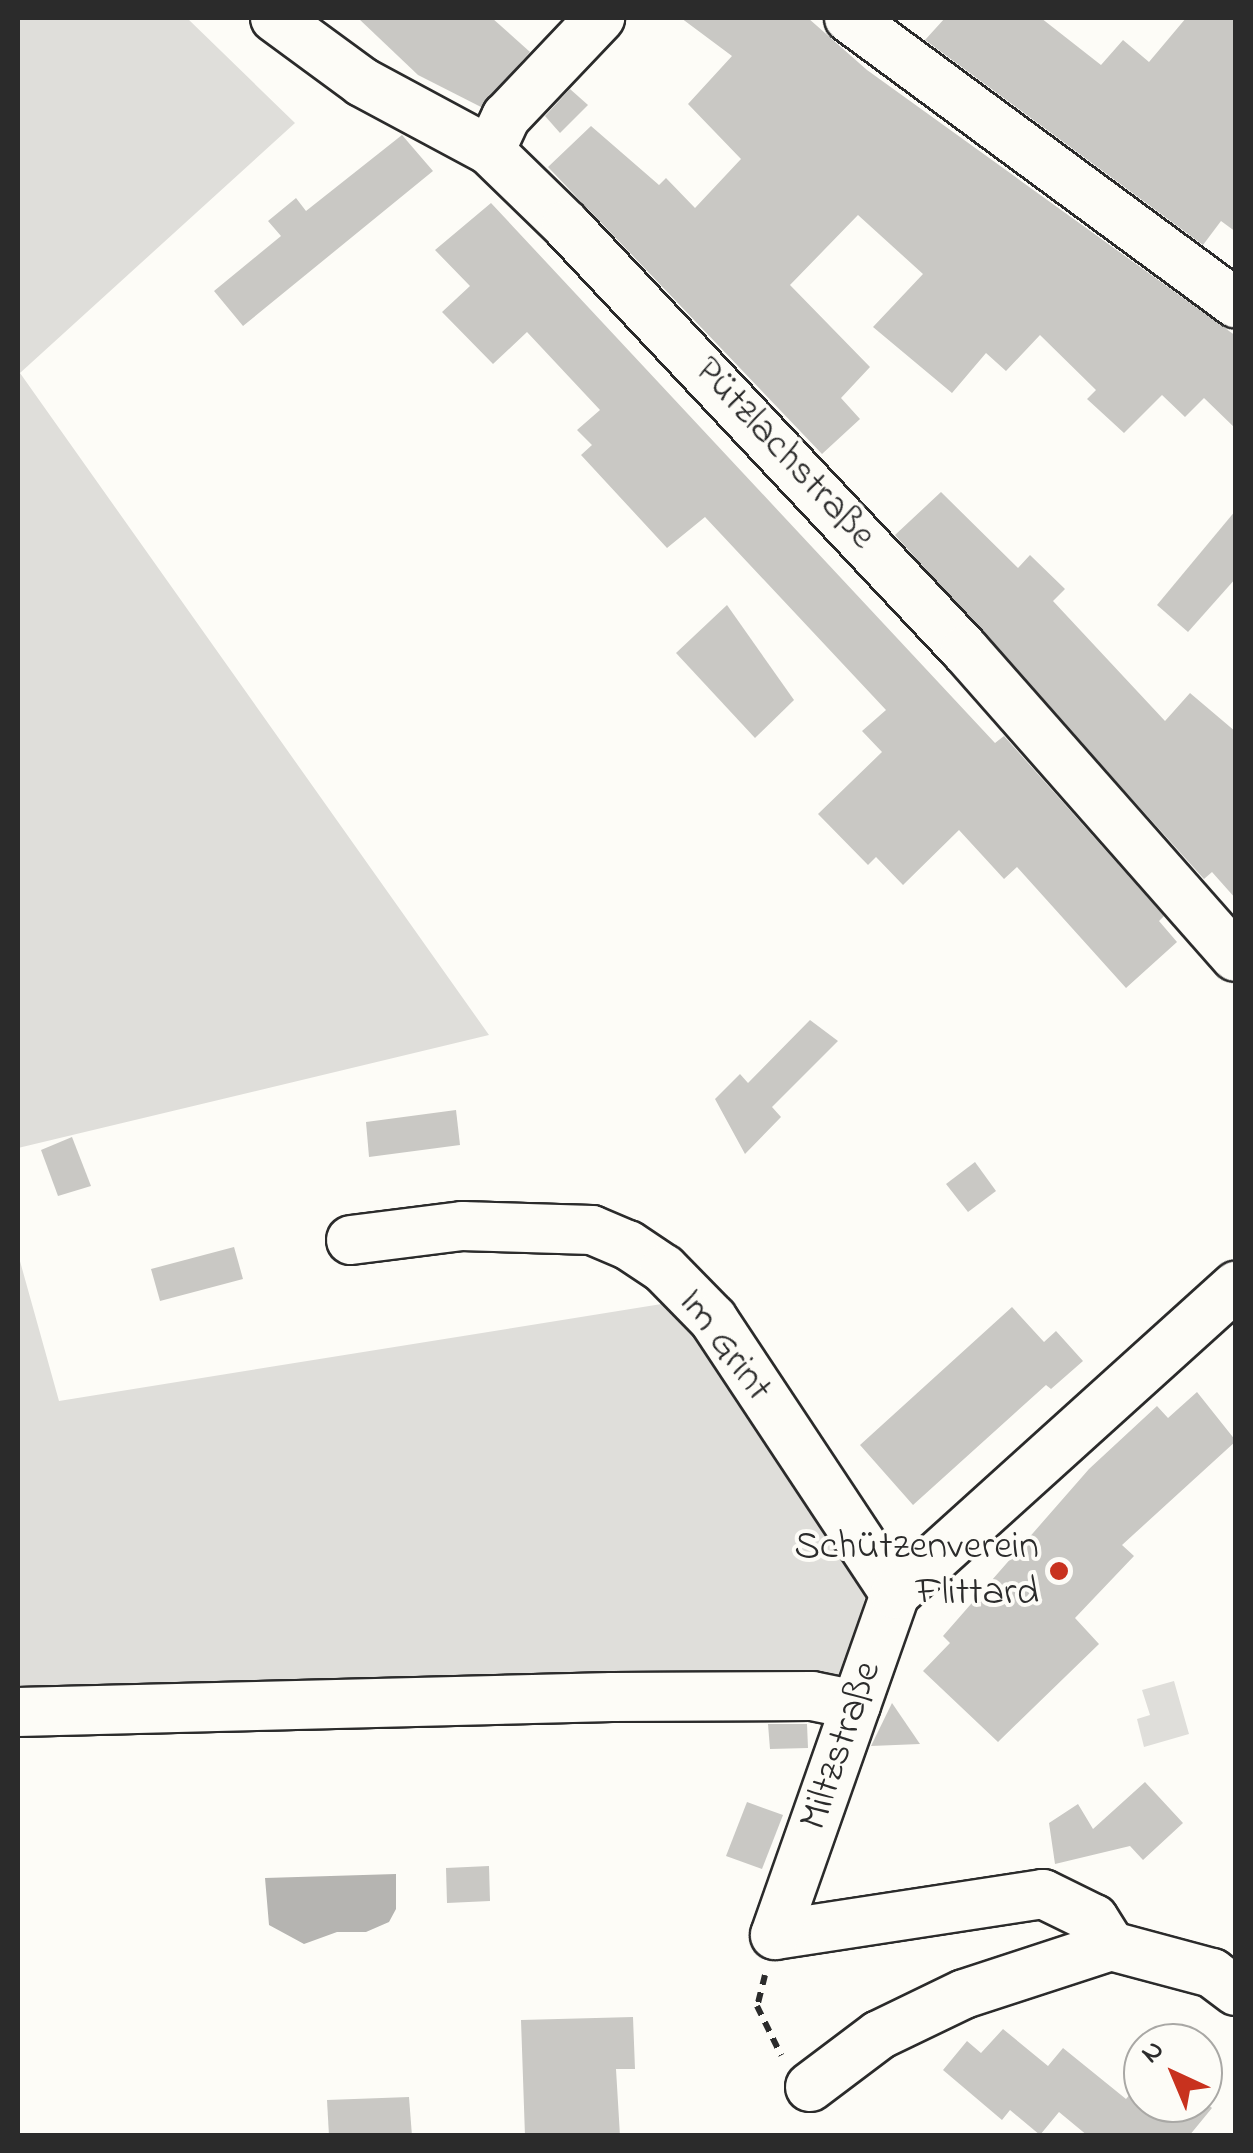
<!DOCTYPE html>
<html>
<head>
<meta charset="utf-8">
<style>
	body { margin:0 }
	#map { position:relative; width:1253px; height:2153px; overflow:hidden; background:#fdfcf7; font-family:"Indie Flower",sans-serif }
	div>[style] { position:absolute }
	.green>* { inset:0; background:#dfdeda }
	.water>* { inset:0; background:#b5b4b1 }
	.building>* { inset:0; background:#c9c8c4 }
	.path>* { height:6px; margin-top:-3px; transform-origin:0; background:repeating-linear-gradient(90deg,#2b2b2b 0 10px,transparent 0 18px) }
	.roads { filter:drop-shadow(2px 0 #2b2b2b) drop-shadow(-2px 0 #2b2b2b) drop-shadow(0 2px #2b2b2b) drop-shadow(0 -2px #2b2b2b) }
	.minor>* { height:48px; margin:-24px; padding:0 24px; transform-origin:24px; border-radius:24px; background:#fdfcf7 }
	.dots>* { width:28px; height:28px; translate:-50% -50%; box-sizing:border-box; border:5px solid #fdfcf7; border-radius:50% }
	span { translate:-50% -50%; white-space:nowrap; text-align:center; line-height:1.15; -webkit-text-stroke:8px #fdfcf7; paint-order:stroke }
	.street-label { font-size:40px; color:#2b2b2b }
	.poi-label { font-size:40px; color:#2b2b2b }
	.right { translate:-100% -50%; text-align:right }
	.frame { position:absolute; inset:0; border:20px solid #2b2b2b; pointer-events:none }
	.north { position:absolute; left:1123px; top:2023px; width:100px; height:100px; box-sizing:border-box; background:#fdfcf7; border:2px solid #a9a8a5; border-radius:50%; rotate:316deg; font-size:28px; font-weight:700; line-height:40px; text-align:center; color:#2b2b2b }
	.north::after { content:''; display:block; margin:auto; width:35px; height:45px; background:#c8321e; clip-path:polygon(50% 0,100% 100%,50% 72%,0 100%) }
</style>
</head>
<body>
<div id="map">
	<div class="green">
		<i style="clip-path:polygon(18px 18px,187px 18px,295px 123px,20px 373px,489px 1035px,18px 1148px)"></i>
		<i style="clip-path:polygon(18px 1254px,59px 1401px,674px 1302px,871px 1574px,839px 1700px,18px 1709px)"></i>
		<i style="clip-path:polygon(1174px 1681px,1189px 1734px,1144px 1747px,1137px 1719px,1150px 1715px,1142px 1690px)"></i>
	</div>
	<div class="water">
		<i style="clip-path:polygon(396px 1874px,396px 1909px,389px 1922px,366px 1932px,337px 1932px,304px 1944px,269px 1925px,265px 1878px)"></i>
	</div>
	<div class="building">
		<i style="clip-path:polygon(358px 18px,492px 18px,530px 52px,481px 107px,418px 75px)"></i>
		<i style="clip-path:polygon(681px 18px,808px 18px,867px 70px,1236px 336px,1236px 429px,1204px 398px,1185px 417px,1162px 395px,1124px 433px,1087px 399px,1096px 390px,1040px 335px,1006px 371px,986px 353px,952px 393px,873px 327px,923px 274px,858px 215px,790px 285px,870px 367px,841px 398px,860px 419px,822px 454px,548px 167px,591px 126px,659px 185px,666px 178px,695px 208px,741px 159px,688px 104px,732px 56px)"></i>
		<i style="clip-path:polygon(945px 18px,1041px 18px,1101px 65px,1123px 40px,1149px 62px,1186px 18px,1236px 18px,1236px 232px,1221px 221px,1203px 245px,925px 40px)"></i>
		<i style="clip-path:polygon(570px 89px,588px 105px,560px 133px,545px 116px)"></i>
		<i style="clip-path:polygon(402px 135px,433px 171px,243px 326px,214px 291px,281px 236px,268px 221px,296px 198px,306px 211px)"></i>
		<i style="clip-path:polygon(491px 203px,995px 743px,1004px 736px,1164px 916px,1159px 921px,1177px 942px,1126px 988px,1017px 867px,1004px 879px,959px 830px,903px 885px,876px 857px,868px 865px,818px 814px,882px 752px,862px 731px,886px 710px,705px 517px,667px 548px,581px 455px,592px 445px,577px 430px,600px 410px,527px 332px,493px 364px,442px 312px,470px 286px,435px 250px)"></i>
		<i style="clip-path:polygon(941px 492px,1018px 568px,1030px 555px,1065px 589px,1053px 601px,1165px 721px,1190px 693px,1236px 732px,1236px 899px,1212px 872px,1204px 879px,895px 535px)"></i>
		<i style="clip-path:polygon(1236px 510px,1236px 578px,1188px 632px,1157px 605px)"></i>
		<i style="clip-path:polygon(727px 605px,794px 700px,755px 738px,676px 653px)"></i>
		<i style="clip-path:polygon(810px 1020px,838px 1041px,772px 1107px,781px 1117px,745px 1154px,715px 1099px,740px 1074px,748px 1083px)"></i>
		<i style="clip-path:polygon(456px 1110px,460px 1145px,369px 1157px,366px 1122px)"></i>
		<i style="clip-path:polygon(72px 1137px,91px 1186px,58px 1196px,41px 1150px)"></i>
		<i style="clip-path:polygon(975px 1162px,996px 1191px,968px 1212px,946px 1184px)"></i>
		<i style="clip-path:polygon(234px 1247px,243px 1279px,160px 1301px,151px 1269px)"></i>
		<i style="clip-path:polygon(1012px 1307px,1044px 1342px,1056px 1331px,1083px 1361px,1051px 1389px,1046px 1385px,913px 1505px,860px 1445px)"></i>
		<i style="clip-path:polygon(1197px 1392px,1236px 1441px,1122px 1545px,1134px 1556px,1075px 1618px,1099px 1644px,998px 1742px,923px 1671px,950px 1643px,943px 1636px,1089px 1469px,1157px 1406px,1168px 1418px)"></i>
		<i style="clip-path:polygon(892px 1703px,920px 1744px,871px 1746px)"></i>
		<i style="clip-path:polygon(768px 1724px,807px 1724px,808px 1748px,770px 1749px)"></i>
		<i style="clip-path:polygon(1145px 1782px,1183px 1823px,1143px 1860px,1130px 1846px,1055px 1864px,1049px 1823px,1078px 1804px,1093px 1829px)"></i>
		<i style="clip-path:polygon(747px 1802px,783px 1815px,762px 1869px,726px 1856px)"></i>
		<i style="clip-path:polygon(489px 1866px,490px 1901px,447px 1903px,446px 1868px)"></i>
		<i style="clip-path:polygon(633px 2017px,635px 2069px,616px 2069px,620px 2136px,525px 2136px,521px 2020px)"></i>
		<i style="clip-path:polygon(1003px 2029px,1048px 2066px,1063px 2048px,1126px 2099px,1143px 2079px,1143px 2103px,1203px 2100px,1212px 2108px,1189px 2136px,1088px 2136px,1059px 2112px,1040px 2135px,1010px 2110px,1002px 2120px,943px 2070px,967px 2041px,981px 2053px)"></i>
		<i style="clip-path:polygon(409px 2097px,412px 2136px,329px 2136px,327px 2100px)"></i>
	</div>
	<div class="path">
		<i style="left:765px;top:1975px;width:32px;rotate:104deg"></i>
		<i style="left:757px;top:2006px;width:55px;rotate:63.9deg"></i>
	</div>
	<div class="roads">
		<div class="minor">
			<i style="left:275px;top:18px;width:108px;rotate:36.3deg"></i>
			<i style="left:362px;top:82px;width:145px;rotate:28.3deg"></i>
			<i style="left:490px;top:151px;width:106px;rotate:44.2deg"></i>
			<i style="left:566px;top:225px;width:583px;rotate:46.81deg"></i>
			<i style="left:965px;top:650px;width:409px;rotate:48.6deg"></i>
			<i style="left:849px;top:18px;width:481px;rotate:36.4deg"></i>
			<i style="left:490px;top:151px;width:38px;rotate:-65deg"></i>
			<i style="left:506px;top:117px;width:137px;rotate:-46.5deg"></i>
			<i style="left:351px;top:1240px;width:112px;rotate:-7.2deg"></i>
			<i style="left:462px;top:1226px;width:130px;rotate:1.8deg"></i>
			<i style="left:592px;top:1230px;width:39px;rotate:23deg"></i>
			<i style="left:628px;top:1245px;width:43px;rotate:33.7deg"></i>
			<i style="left:664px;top:1269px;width:70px;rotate:45.6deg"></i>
			<i style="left:713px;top:1319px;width:330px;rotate:56.5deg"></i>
			<i style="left:18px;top:1712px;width:594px;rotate:-1.45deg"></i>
			<i style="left:612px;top:1697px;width:200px;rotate:-0.3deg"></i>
			<i style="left:812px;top:1696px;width:45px;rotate:11.6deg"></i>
			<i style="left:1111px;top:1946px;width:32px;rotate:-122deg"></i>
			<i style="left:1094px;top:1919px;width:57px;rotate:-153.9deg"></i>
			<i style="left:1043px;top:1894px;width:271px;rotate:171.3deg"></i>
			<i style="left:775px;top:1935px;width:361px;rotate:-70.6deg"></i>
			<i style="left:895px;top:1594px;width:460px;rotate:-42.1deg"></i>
			<i style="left:810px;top:2087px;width:86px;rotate:-37deg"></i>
			<i style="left:879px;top:2035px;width:94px;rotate:-25.8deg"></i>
			<i style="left:964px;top:1994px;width:155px;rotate:-18.1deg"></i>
			<i style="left:1111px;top:1946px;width:105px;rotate:15deg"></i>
			<i style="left:1212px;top:1973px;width:30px;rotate:37deg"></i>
		</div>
	</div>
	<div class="dots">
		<i style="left:1059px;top:1571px;background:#c8321e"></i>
	</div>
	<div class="street-label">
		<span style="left:784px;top:454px;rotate:47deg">Pützlachstraße</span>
		<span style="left:724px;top:1346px;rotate:53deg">Im Grint</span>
		<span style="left:842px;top:1746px;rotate:-71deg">Miltzstraße</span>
	</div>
	<div class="poi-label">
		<span class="right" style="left:1039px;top:1571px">Schützenverein<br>Flittard</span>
	</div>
	<div class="frame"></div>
	<div class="north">N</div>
</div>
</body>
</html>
